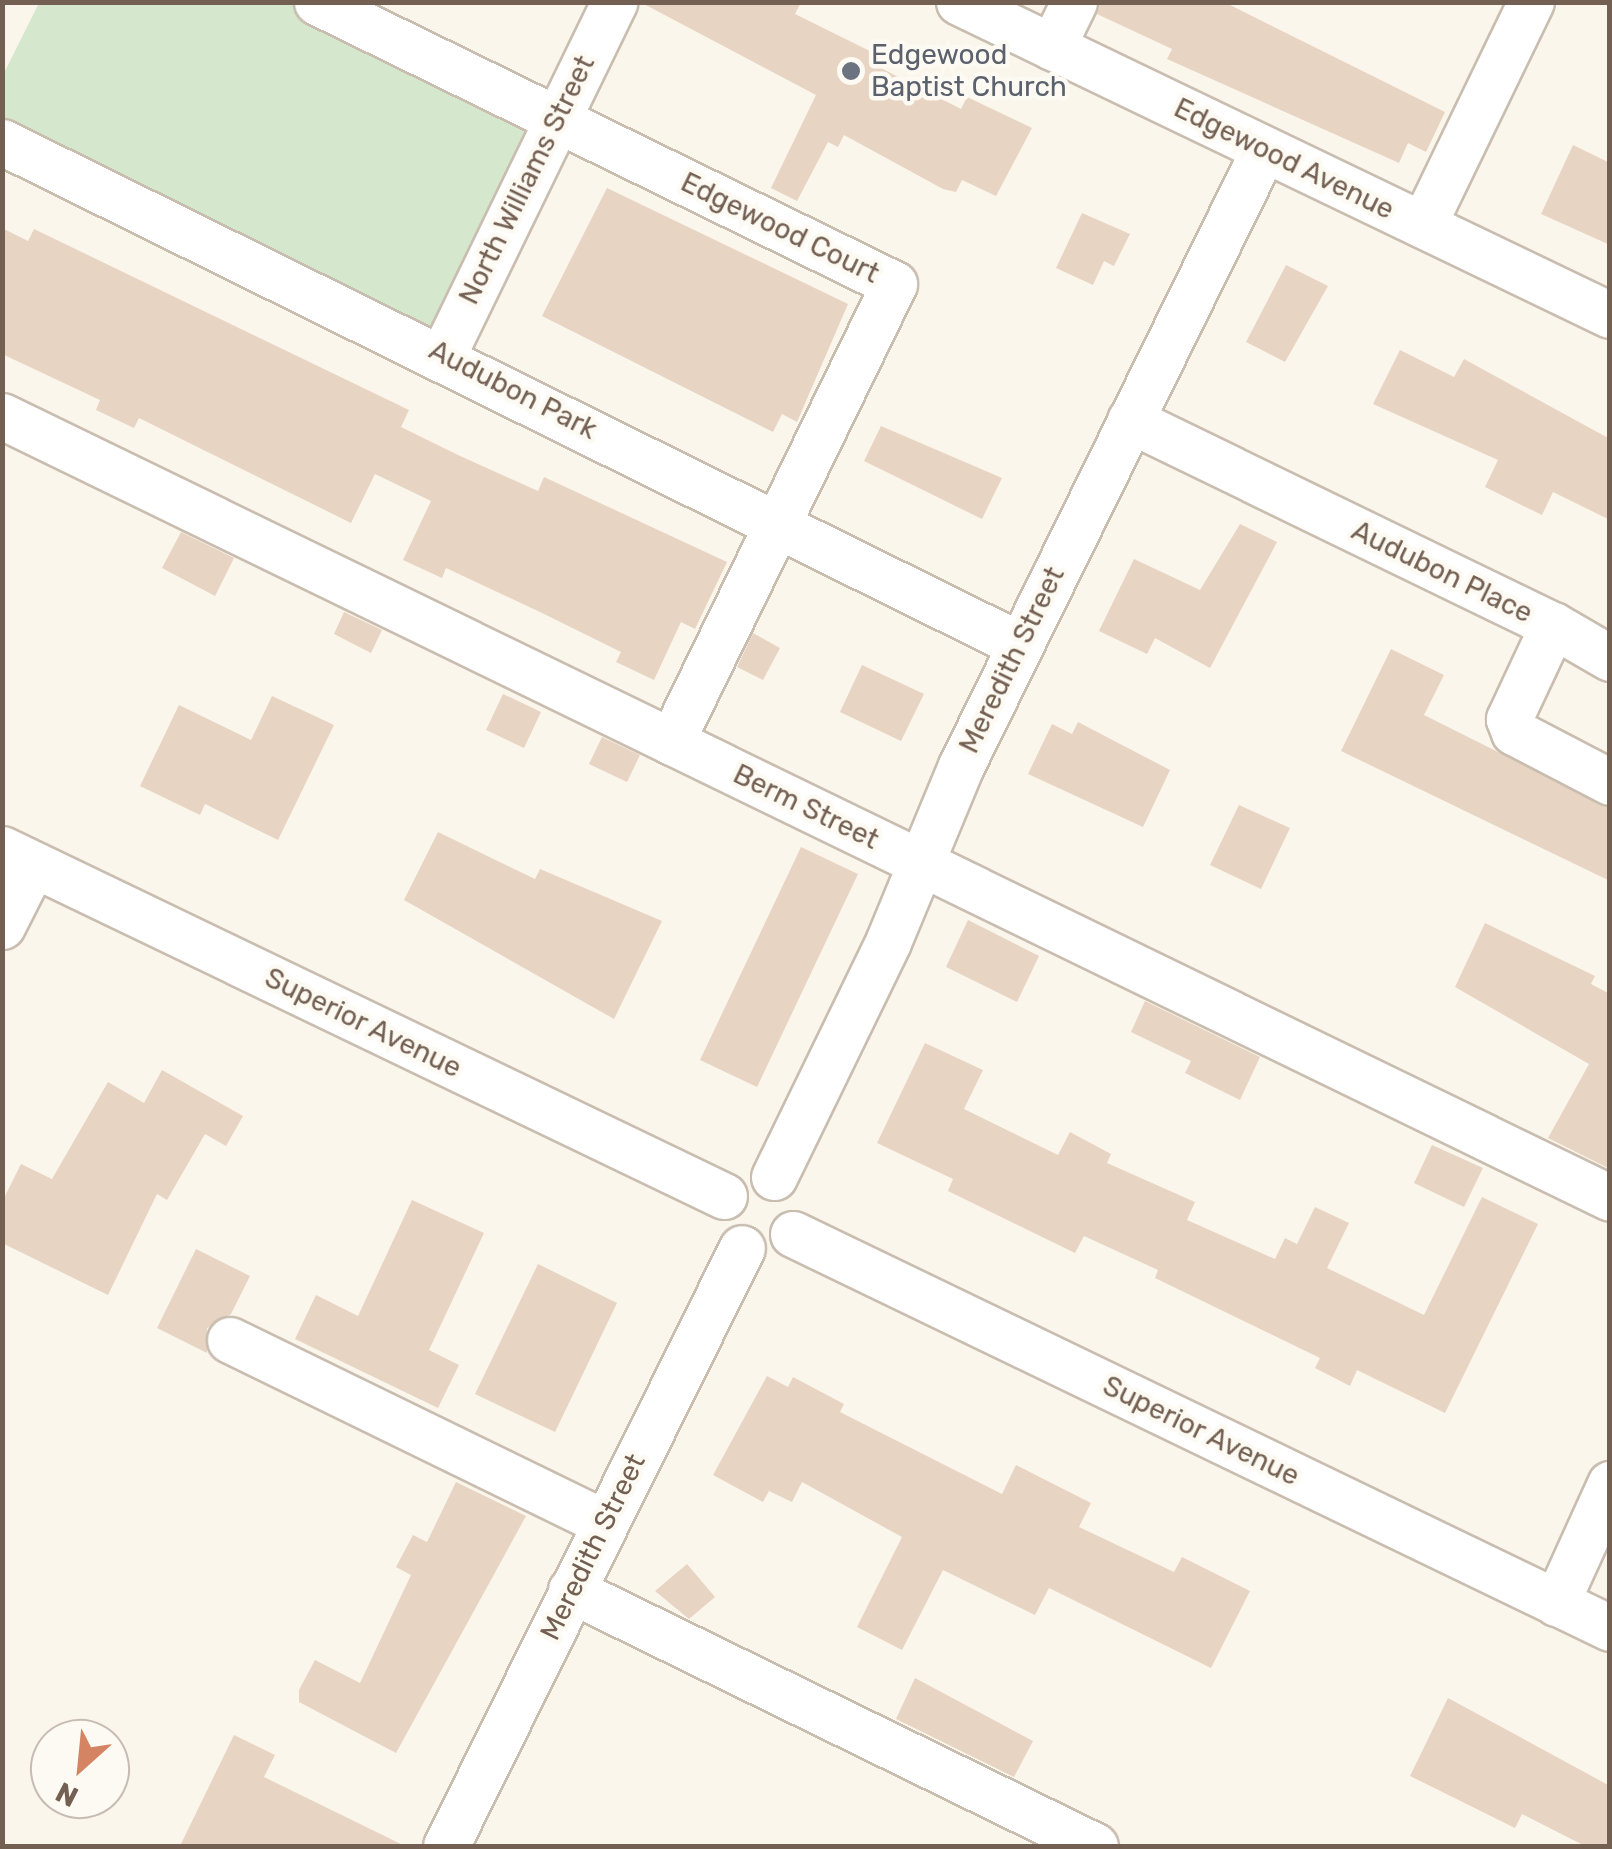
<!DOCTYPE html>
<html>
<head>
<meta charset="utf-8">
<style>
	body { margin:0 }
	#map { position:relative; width:1612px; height:1849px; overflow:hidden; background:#fbf6ec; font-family:Rubik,sans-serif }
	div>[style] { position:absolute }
	.green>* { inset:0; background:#d5e7cc }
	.building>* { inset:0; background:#e8d4c2 }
	.roads { filter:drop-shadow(2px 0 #c9bdb0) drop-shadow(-2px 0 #c9bdb0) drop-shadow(0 2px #c9bdb0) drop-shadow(0 -2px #c9bdb0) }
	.minor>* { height:45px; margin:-22.5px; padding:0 22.5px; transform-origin:22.5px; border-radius:22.5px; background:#fff }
	.dots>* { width:28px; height:28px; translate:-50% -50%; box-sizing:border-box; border:5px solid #fdfaf3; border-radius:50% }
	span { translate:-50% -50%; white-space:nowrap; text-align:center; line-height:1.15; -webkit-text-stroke:9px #fdfaf3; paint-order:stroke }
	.worship-label { font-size:28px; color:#5b616d }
	.left { translate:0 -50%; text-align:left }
	.street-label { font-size:28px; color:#736052 }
	.frame { position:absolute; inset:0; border:5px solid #736052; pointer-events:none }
	.north { position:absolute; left:30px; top:1719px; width:100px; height:100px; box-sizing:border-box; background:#fdfaf3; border:2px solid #c6bcb3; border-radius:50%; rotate:207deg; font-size:28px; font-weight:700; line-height:40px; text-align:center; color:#736052 }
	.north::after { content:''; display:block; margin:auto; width:35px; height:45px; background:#d48462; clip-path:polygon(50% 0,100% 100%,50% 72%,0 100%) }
</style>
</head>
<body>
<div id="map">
	<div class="green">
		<i style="clip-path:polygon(39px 3px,303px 3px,545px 120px,434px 350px,3px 140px,2px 77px)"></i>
	</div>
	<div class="building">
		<i style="clip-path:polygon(640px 2px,801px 2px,795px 14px,882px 57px,877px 66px,961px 109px,967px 97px,1032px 128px,996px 196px,962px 180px,956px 192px,943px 189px,844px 135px,838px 147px,828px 142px,797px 201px,771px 188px,816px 95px)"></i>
		<i style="clip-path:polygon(1100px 2px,1224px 2px,1445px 112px,1426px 152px,1408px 143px,1399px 163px,1167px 59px,1172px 49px,1097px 14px)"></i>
		<i style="clip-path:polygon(1573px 145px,1610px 163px,1610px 245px,1541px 214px)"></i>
		<i style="clip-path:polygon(607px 188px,848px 304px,797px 422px,782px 414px,773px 432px,542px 316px)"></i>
		<i style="clip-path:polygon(1082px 213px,1130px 234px,1114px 266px,1104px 261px,1093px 285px,1056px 268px)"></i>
		<i style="clip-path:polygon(2px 228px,28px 241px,34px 229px,409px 410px,401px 427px,458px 455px,538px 491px,544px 477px,727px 562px,695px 629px,681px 622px,654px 680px,616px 662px,621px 652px,542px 613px,446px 568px,442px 578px,403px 560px,431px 501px,375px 474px,351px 523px,139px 418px,134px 428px,96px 410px,100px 400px,2px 354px)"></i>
		<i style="clip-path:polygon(1286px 265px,1328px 286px,1285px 362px,1246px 342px)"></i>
		<i style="clip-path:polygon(1400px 350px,1454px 377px,1464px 359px,1610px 439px,1610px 520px,1553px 492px,1542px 515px,1485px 487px,1498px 460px,1373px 404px)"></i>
		<i style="clip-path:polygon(881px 426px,1002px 478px,982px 519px,864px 461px)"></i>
		<i style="clip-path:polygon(1240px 524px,1277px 542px,1210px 668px,1155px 638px,1147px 654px,1099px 631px,1134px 559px,1200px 590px)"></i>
		<i style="clip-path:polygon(181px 532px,234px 558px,215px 596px,162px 568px)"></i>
		<i style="clip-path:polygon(344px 612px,382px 630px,371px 653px,334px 634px)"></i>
		<i style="clip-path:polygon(753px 633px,780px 648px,763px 680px,737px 667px)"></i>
		<i style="clip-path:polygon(1391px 649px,1444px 675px,1424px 715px,1610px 808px,1610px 881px,1341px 751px)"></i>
		<i style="clip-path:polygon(862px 665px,924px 694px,901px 741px,840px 712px)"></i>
		<i style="clip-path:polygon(503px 694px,541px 712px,524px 748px,486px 730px)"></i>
		<i style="clip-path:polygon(272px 696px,334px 725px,278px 840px,205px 804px,200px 815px,140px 786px,179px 705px,251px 740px)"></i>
		<i style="clip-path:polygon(1078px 722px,1170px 770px,1143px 827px,1028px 774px,1052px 724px,1072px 734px)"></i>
		<i style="clip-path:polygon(602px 737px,640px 755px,627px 782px,589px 764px)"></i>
		<i style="clip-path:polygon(1239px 805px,1290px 828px,1261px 889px,1210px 865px)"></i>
		<i style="clip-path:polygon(438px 832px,535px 879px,540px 869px,662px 921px,614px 1019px,404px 900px)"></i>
		<i style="clip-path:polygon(801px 847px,858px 874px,757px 1087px,700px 1060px)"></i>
		<i style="clip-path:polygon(968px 920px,1039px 956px,1017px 1002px,946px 967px)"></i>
		<i style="clip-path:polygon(1485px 923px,1595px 976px,1591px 984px,1610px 994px,1610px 1169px,1548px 1138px,1589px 1064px,1455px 987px)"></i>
		<i style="clip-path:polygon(1145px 1001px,1260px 1057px,1240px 1100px,1185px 1073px,1191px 1061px,1131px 1032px)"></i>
		<i style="clip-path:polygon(925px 1043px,983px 1070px,964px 1109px,1058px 1155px,1070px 1132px,1111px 1154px,1107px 1163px,1195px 1202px,1187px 1220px,1275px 1259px,1285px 1238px,1297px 1244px,1315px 1207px,1349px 1223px,1327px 1268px,1424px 1315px,1482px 1197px,1538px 1224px,1445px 1413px,1357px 1370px,1350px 1386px,1315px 1368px,1320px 1358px,1155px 1278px,1158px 1270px,1084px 1236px,1075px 1253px,948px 1191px,953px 1179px,877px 1143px)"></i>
		<i style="clip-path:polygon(162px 1070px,243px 1116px,226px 1146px,205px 1134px,167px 1200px,157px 1194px,108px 1295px,2px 1243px,2px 1202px,21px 1164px,52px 1179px,108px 1082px,144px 1103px)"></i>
		<i style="clip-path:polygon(1432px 1145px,1483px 1168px,1464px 1207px,1414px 1183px)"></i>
		<i style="clip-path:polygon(412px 1200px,484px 1233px,429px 1350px,459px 1365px,438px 1408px,295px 1339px,316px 1295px,358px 1316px)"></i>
		<i style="clip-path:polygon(196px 1249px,250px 1276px,231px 1314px,207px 1328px,207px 1353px,157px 1328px)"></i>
		<i style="clip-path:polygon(538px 1264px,617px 1303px,555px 1432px,475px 1394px)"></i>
		<i style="clip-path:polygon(767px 1376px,788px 1387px,793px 1377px,844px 1404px,840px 1412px,1002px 1494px,1016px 1465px,1091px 1503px,1079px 1527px,1174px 1572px,1182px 1557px,1250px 1591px,1211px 1668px,1049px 1588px,1035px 1615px,943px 1570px,902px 1650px,857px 1627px,902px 1537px,802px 1482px,792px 1502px,769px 1491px,763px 1502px,713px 1475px)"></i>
		<i style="clip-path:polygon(456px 1482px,526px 1516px,396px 1753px,299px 1702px,299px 1690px,315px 1660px,360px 1683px,411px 1575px,396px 1567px,413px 1535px,427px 1542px)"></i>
		<i style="clip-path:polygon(687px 1564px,715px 1597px,689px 1619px,655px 1591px)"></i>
		<i style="clip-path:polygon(915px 1678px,1033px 1741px,1014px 1777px,896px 1719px)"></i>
		<i style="clip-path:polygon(1448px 1698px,1610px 1786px,1610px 1846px,1585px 1846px,1522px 1814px,1515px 1828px,1410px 1776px)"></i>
		<i style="clip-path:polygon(234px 1735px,275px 1755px,264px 1777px,405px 1846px,180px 1846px)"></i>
	</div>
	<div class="roads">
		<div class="minor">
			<i style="left:317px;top:2px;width:642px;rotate:26.05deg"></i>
			<i style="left:894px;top:284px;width:509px;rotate:115.96deg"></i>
			<i style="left:959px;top:2px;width:722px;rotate:25.68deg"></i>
			<i style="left:1052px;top:47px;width:50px;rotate:-63.9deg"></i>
			<i style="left:2px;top:142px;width:1135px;rotate:26.29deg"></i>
			<i style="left:1423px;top:225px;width:248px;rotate:-64.2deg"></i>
			<i style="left:441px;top:359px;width:397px;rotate:-64.1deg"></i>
			<i style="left:2px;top:416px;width:1788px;rotate:25.93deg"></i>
			<i style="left:1130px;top:420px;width:470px;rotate:25.9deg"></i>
			<i style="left:1553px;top:625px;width:104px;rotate:115.1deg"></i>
			<i style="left:1509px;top:719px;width:14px;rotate:69deg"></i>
			<i style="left:1514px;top:732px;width:108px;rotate:27.5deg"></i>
			<i style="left:1553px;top:625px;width:66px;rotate:30.1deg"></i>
			<i style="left:2px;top:849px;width:801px;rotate:25.67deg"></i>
			<i style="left:2px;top:926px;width:68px;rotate:-63.1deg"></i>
			<i style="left:774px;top:1177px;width:261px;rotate:-64.1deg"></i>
			<i style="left:888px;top:942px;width:191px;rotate:-67.5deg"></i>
			<i style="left:961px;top:766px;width:687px;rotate:-63.84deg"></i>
			<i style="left:793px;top:1234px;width:907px;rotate:25.75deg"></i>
			<i style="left:230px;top:1340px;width:417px;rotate:26deg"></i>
			<i style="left:571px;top:1590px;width:583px;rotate:26.04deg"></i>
			<i style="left:1556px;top:1603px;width:131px;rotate:-65.6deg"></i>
			<i style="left:446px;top:1846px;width:667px;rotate:-63.67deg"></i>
		</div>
	</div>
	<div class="dots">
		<i style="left:851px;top:71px;background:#6b7280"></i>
	</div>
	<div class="worship-label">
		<span class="left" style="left:871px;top:71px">Edgewood<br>Baptist Church</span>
	</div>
	<div class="street-label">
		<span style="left:1284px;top:159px;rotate:26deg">Edgewood Avenue</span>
		<span style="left:527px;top:180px;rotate:-64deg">North Williams Street</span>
		<span style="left:780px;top:228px;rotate:26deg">Edgewood Court</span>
		<span style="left:513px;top:390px;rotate:27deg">Audubon Park</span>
		<span style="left:1442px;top:572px;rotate:26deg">Audubon Place</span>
		<span style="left:1012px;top:660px;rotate:-64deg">Meredith Street</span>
		<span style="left:806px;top:807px;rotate:26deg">Berm Street</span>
		<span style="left:363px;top:1023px;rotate:26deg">Superior Avenue</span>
		<span style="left:1201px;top:1431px;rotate:26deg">Superior Avenue</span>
		<span style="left:593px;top:1547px;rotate:-64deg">Meredith Street</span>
	</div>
	<div class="frame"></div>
	<div class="north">N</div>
</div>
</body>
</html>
